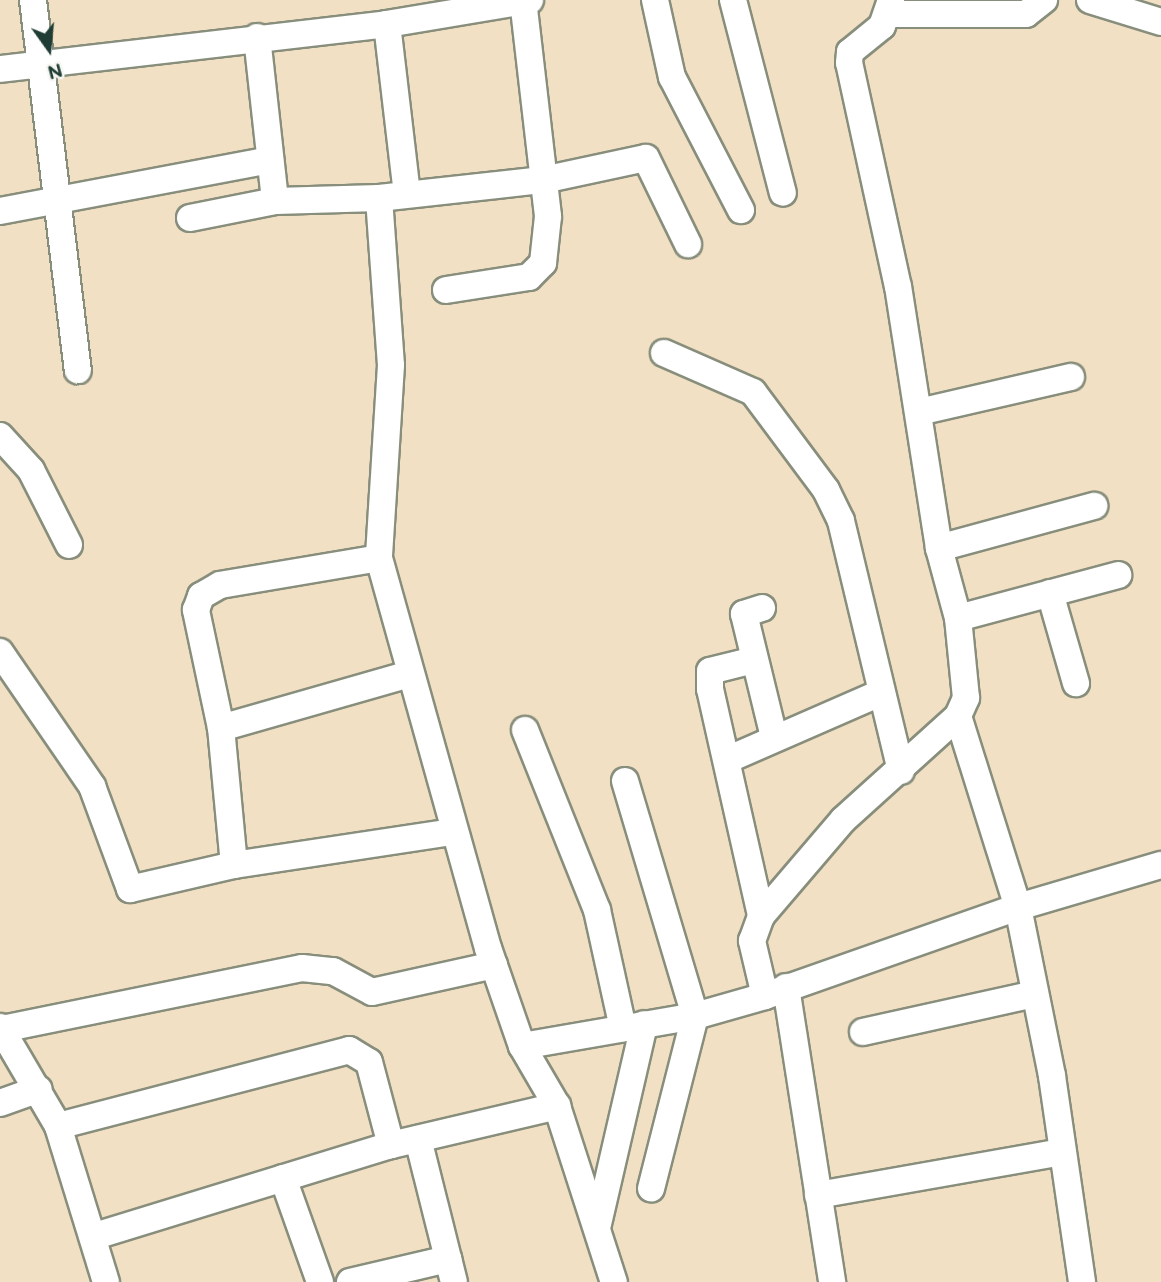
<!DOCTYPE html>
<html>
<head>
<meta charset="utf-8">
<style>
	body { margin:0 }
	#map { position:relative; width:1161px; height:1282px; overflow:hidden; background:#f2e0c4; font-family:"Balsamiq Sans",sans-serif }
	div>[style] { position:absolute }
	.roads { filter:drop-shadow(2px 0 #888e7c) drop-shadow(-2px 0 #888e7c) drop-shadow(0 2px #888e7c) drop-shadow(0 -2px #888e7c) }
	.minor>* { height:26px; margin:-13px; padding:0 13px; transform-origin:13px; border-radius:13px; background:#fff }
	span { translate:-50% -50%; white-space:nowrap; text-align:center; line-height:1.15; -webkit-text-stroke:7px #f6f6f2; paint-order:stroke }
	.north { position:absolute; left:14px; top:14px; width:70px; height:70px; -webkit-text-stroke:5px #f6f6f2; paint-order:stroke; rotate:165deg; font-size:19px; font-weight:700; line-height:28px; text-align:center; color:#1f3d34 }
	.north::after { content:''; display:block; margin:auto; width:24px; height:32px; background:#1f3d34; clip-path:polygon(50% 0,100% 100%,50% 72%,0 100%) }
</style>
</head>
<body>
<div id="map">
	<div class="roads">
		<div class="minor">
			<i style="left:33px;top:0;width:373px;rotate:83.1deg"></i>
			<i style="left:655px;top:0;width:79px;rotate:77.6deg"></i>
			<i style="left:672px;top:77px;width:150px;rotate:62.6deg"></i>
			<i style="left:733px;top:0;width:199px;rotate:75.5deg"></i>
			<i style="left:1090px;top:0;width:74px;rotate:17.2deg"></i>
			<i style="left:889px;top:14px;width:137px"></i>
			<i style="left:1026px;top:14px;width:23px;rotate:-38deg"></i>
			<i style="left:387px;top:24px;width:170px;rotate:83.3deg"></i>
			<i style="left:257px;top:37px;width:165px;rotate:83.7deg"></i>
			<i style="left:0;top:69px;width:390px;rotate:-6.6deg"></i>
			<i style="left:387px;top:24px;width:145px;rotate:-9.5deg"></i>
			<i style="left:379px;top:198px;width:167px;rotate:85.9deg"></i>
			<i style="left:391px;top:365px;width:193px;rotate:93.6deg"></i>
			<i style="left:379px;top:558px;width:405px;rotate:74.4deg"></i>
			<i style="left:488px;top:948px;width:104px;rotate:70.9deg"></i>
			<i style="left:522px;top:1046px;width:69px;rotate:59.7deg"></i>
			<i style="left:557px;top:1106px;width:185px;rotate:72.1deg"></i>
			<i style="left:0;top:211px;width:275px;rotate:-10.7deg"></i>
			<i style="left:190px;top:218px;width:87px;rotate:-11.3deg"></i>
			<i style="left:275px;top:201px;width:104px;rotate:-1.7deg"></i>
			<i style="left:379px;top:198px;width:165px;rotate:-6.3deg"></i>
			<i style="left:543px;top:180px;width:105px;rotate:-12.1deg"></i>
			<i style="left:646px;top:158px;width:96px;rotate:64deg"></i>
			<i style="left:446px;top:290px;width:84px;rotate:-8.9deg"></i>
			<i style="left:529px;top:277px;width:20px;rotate:-45deg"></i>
			<i style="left:543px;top:263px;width:47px;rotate:-83.9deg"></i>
			<i style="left:548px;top:216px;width:217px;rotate:-96.6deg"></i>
			<i style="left:664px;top:353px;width:97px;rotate:23.7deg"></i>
			<i style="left:753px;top:392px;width:122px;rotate:53.3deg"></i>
			<i style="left:826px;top:490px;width:34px;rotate:64deg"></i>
			<i style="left:841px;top:521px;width:257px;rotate:76.5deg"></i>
			<i style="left:919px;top:412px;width:156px;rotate:-13deg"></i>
			<i style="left:0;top:436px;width:46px;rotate:47.6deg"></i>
			<i style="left:31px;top:470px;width:84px;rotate:63.1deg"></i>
			<i style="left:939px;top:548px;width:161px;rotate:-15.2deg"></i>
			<i style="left:1050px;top:593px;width:94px;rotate:73.9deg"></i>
			<i style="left:762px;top:608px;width:19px;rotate:162deg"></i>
			<i style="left:744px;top:614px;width:127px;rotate:76.3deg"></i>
			<i style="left:958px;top:618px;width:166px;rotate:-15deg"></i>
			<i style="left:0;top:652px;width:163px;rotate:55.5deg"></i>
			<i style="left:92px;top:786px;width:110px;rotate:69.7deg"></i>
			<i style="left:130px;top:889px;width:107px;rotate:-13deg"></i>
			<i style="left:234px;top:865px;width:221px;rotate:-8.6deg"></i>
			<i style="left:754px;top:660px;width:45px;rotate:166deg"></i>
			<i style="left:710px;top:671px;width:18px;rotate:90deg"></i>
			<i style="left:710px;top:689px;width:233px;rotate:77.3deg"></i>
			<i style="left:958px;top:716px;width:200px;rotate:72.6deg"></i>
			<i style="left:1018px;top:907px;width:172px;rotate:78.6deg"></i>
			<i style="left:1052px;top:1076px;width:208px;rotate:81.7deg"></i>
			<i style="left:221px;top:728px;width:196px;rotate:-16deg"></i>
			<i style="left:525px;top:730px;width:194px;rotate:68.2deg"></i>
			<i style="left:597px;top:910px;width:121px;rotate:77.6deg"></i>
			<i style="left:727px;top:760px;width:167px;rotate:-23.6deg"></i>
			<i style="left:625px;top:781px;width:245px;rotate:73.4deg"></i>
			<i style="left:695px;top:1016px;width:178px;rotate:104.3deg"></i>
			<i style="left:234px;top:865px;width:138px;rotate:-95.4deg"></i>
			<i style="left:221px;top:728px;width:121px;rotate:-102deg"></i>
			<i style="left:196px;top:610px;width:15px;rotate:-70deg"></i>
			<i style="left:201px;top:596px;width:22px;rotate:-30deg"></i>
			<i style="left:220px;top:585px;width:161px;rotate:-9.6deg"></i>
			<i style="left:786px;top:987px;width:299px;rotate:81.1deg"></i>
			<i style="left:765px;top:996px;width:57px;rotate:-103.3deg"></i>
			<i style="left:752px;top:941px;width:27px;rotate:-70deg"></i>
			<i style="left:761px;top:916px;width:126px;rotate:-49.5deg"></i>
			<i style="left:843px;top:820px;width:155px;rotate:-42.1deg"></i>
			<i style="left:958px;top:716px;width:20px;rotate:-66deg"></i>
			<i style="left:966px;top:698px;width:80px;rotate:-95.7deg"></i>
			<i style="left:958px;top:618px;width:73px;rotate:-105.2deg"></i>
			<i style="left:939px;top:548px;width:264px;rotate:-98.9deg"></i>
			<i style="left:898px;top:287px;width:229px;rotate:-102.3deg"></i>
			<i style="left:849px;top:63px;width:11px;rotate:-85deg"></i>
			<i style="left:850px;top:52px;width:41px;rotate:-39.1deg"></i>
			<i style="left:882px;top:26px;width:28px;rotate:-71deg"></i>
			<i style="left:0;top:1027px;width:115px;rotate:59.6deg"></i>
			<i style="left:58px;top:1126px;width:163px;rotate:72.9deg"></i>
			<i style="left:2px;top:1029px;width:306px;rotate:-11.5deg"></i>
			<i style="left:302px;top:968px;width:31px;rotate:6deg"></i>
			<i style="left:333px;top:971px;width:44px;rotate:28.3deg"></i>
			<i style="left:372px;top:992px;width:125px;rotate:-12.5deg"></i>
			<i style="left:863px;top:1032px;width:176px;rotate:-12.5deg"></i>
			<i style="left:522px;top:1046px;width:176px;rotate:-9.8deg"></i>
			<i style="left:695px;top:1016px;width:73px;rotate:-15.9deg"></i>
			<i style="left:765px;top:996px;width:268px;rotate:-19.4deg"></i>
			<i style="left:1018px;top:907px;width:149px;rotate:-16.4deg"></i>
			<i style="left:0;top:1103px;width:41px;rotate:-19.7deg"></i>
			<i style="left:58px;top:1126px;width:301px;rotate:-14.6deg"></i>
			<i style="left:349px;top:1050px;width:23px;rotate:31deg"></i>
			<i style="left:369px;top:1062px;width:86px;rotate:75.2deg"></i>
			<i style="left:418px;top:1139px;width:147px;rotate:75.9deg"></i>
			<i style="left:283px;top:1178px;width:110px;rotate:70.4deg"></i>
			<i style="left:818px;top:1195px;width:247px;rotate:-10deg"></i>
			<i style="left:598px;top:1224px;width:205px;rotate:-77deg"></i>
			<i style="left:95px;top:1236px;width:310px;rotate:-17.1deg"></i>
			<i style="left:391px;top:1145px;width:171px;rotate:-13.2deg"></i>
			<i style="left:350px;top:1282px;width:101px;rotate:-13.2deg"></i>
		</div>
	</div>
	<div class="north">N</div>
</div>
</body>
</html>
